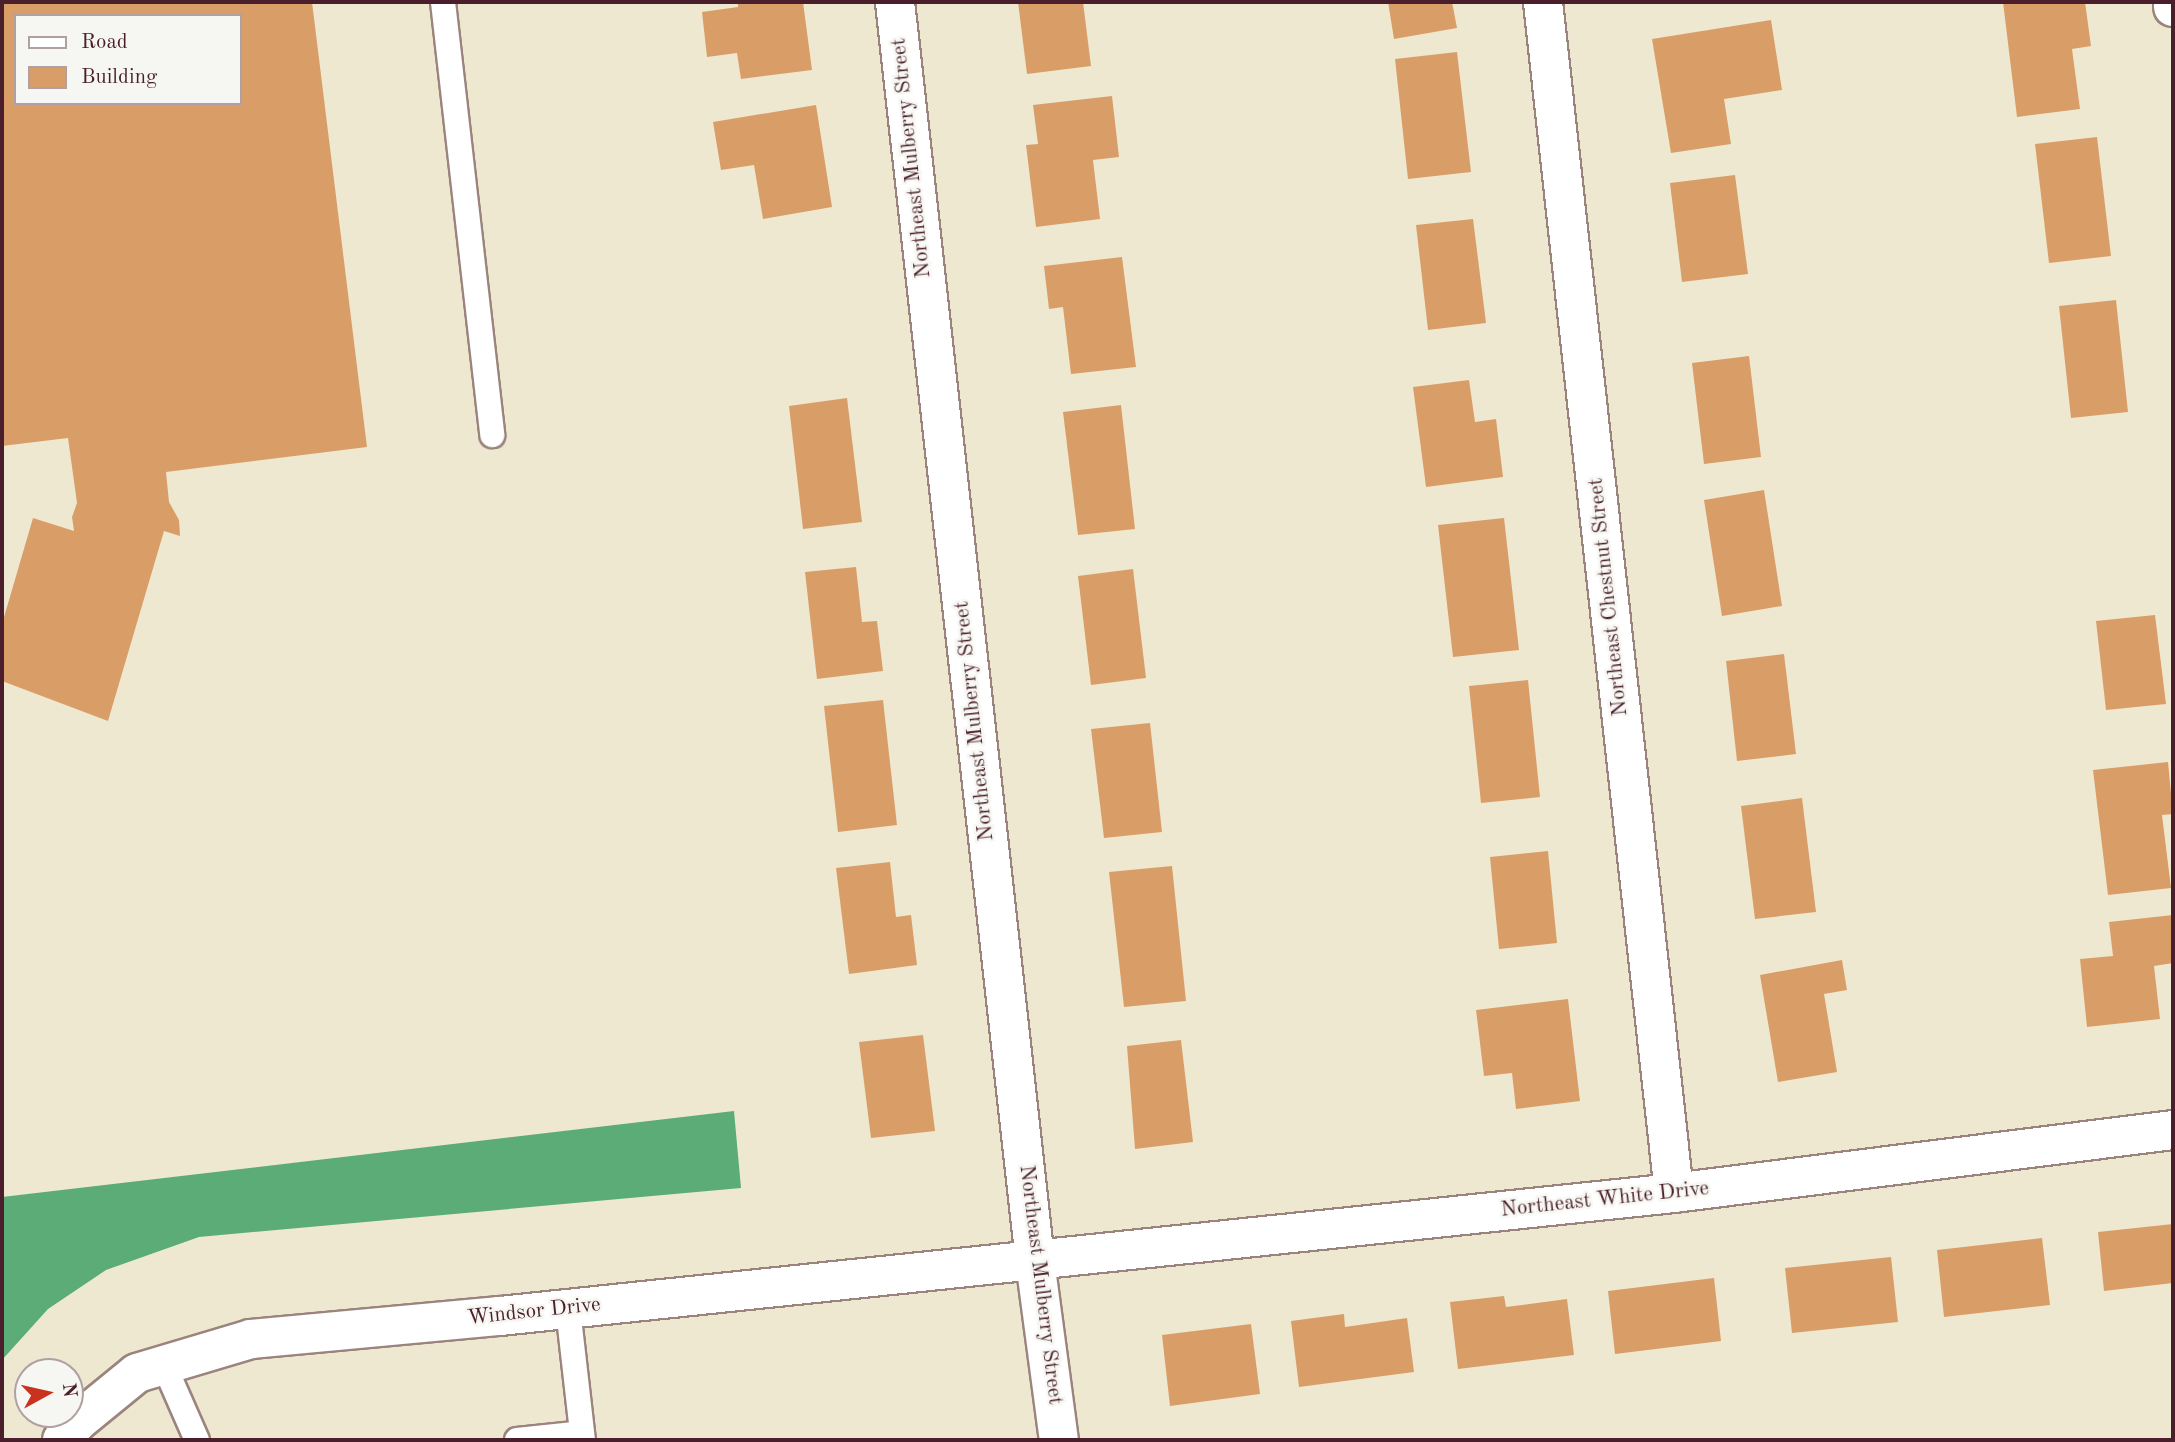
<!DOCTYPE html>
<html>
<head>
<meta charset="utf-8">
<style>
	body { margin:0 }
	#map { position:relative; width:2175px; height:1442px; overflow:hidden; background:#efe8d0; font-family:"Old Standard TT",serif }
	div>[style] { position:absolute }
	.forest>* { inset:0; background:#5cac78 }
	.building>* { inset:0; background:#d99e68 }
	.roads { filter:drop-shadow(2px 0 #9c847e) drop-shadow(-2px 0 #9c847e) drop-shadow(0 2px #9c847e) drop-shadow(0 -2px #9c847e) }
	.service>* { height:24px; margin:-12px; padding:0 12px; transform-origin:12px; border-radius:12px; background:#fff }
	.minor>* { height:38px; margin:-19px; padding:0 19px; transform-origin:19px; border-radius:19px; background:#fff }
	.tertiary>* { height:38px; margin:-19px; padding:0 19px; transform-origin:19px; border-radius:19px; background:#fff }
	span { translate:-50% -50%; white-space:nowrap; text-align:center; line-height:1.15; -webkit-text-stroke:5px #f6f6f2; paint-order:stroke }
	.street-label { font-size:21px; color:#4a1f2b }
	.frame { position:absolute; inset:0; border:4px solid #4a1f2b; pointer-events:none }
	.legend { position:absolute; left:14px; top:14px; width:228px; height:91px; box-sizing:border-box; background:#f6f6f2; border:2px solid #b1a0a2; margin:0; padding:9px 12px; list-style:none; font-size:21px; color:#4a1f2b }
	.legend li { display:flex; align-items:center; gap:14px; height:35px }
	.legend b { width:35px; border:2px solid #b1a0a2 }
	.north { position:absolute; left:14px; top:1358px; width:70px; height:70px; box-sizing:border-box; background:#f6f6f2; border:2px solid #b1a0a2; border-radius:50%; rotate:82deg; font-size:19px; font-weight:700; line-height:28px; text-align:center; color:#4a1f2b }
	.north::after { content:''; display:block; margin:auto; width:24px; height:32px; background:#c8321e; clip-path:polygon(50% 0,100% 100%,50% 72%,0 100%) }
</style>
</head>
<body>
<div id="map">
	<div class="forest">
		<i style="clip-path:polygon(734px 1111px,741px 1188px,199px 1237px,106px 1270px,48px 1309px,2px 1360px,2px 1197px)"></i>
	</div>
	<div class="building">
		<i style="clip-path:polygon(evenodd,2px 2px,312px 2px,367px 447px,166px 472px,169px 502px,179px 520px,180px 536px,164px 531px,108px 721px,2px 681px,2px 624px,33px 518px,74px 531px,72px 517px,77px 503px,68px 438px,2px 446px,2px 2px,16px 16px,240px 16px,240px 103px,16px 103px,16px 16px)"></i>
		<i style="clip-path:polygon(738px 2px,803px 2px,812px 70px,741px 79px,737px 53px,707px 57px,702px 12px,738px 7px)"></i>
		<i style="clip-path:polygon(1018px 2px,1083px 2px,1091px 66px,1027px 74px)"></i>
		<i style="clip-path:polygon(1388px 2px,1452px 2px,1457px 28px,1394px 39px)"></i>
		<i style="clip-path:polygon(2003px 2px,2085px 2px,2091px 46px,2072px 49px,2080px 109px,2017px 117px)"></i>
		<i style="clip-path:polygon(1771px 20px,1782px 90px,1724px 99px,1731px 144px,1671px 153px,1652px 39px)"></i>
		<i style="clip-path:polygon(1457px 52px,1471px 172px,1408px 179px,1395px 59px)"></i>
		<i style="clip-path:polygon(1112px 96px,1119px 157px,1093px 160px,1100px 219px,1036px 227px,1026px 145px,1038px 144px,1033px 105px)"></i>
		<i style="clip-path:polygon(816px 105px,832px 207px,763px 219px,754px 165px,721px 170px,713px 122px)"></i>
		<i style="clip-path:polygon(2097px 137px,2111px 256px,2049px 263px,2035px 144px)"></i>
		<i style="clip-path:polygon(1735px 175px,1748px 274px,1682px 282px,1670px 183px)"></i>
		<i style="clip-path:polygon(1473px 219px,1486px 323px,1428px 330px,1416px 225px)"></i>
		<i style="clip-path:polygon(1122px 257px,1136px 367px,1071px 374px,1063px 307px,1049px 309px,1044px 266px)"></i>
		<i style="clip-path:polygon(2116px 300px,2128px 412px,2071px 418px,2059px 306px)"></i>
		<i style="clip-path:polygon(1749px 356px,1761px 457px,1704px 464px,1692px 363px)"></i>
		<i style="clip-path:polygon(1469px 380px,1475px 422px,1496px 419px,1503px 477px,1426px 487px,1413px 387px)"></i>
		<i style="clip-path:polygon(847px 398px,862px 522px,803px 529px,789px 406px)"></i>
		<i style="clip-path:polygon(1121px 405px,1135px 529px,1078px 535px,1063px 412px)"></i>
		<i style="clip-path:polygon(1764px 490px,1782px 606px,1722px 616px,1704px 500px)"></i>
		<i style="clip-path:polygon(1504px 518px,1519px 650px,1453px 657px,1438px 525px)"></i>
		<i style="clip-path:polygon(856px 567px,862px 622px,877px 621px,883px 671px,817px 679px,805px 572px)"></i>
		<i style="clip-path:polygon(1133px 569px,1146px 678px,1091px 685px,1078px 576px)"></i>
		<i style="clip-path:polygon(2155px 615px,2166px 704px,2106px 710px,2096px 621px)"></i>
		<i style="clip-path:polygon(1784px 654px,1796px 754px,1737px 761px,1726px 661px)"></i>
		<i style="clip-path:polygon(1528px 680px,1540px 797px,1481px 803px,1469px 686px)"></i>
		<i style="clip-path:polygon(883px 700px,897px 825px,838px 832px,824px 706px)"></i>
		<i style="clip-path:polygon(1150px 723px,1162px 832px,1104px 838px,1091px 729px)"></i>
		<i style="clip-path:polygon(2168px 762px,2173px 814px,2162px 815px,2171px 888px,2108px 895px,2093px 770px)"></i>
		<i style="clip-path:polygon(1802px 798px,1816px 912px,1755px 919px,1741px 806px)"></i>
		<i style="clip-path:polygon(1548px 851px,1557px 943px,1499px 949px,1490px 857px)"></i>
		<i style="clip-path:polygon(890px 862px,896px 917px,911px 915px,917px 965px,849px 974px,836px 868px)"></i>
		<i style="clip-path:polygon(1172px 866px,1186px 1001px,1124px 1007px,1109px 872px)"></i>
		<i style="clip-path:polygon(2173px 915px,2173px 963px,2154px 966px,2160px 1019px,2087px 1027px,2080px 959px,2113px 956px,2109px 922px)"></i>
		<i style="clip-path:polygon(1842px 960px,1847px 990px,1824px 994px,1837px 1072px,1778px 1082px,1760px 975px)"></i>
		<i style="clip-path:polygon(1568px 999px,1580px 1101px,1516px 1109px,1512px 1073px,1484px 1076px,1476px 1010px)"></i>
		<i style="clip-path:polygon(923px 1035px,935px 1131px,871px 1138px,859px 1042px)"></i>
		<i style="clip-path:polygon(1181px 1040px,1193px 1142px,1135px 1149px,1127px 1046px)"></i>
		<i style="clip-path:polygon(2173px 1224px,2173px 1283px,2104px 1291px,2098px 1232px)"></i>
		<i style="clip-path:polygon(2042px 1238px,2050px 1305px,1944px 1317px,1937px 1250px)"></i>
		<i style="clip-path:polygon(1891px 1257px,1898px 1322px,1792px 1333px,1785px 1268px)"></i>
		<i style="clip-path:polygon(1714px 1278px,1721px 1341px,1615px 1354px,1608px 1291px)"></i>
		<i style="clip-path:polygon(1504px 1296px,1506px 1307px,1567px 1299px,1574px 1355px,1458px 1369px,1450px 1302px)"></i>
		<i style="clip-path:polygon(1344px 1314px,1345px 1327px,1407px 1318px,1414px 1372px,1299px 1387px,1291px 1321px)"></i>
		<i style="clip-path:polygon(1251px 1324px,1260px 1394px,1170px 1406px,1162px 1335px)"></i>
	</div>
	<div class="roads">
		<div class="service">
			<i style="left:443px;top:2px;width:436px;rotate:83.5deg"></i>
			<i style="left:568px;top:1309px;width:132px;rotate:83.5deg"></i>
			<i style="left:164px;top:1365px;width:82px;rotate:66.3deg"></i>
			<i style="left:517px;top:1440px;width:65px;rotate:-6.1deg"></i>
		</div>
		<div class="minor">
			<i style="left:1543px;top:2px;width:1198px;rotate:83.72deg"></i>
			<i style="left:2173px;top:2px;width:5px;rotate:90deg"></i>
			<i style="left:62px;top:1440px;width:23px;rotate:-50deg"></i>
			<i style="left:77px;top:1422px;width:77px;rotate:-39.2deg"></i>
			<i style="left:137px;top:1373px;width:119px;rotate:-16.6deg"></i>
			<i style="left:251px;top:1339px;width:250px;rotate:-5.3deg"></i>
			<i style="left:500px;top:1316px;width:1180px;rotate:-5.98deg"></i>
			<i style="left:1674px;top:1193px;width:503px;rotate:-7.2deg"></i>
		</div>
		<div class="tertiary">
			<i style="left:895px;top:2px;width:1267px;rotate:83.65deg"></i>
			<i style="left:1035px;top:1261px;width:181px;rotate:82.4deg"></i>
		</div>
	</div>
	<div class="street-label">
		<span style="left:912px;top:158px;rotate:-96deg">Northeast Mulberry Street</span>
		<span style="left:1609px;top:597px;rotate:-96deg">Northeast Chestnut Street</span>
		<span style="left:975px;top:721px;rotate:-96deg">Northeast Mulberry Street</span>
		<span style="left:1605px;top:1200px;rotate:-6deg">Northeast White Drive</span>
		<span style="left:1040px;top:1285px;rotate:83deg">Northeast Mulberry Street</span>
		<span style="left:534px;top:1312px;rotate:-6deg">Windsor Drive</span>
	</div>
	<div class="frame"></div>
	<ul class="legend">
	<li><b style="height:9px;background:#fff"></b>Road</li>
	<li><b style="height:19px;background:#d99e68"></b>Building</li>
	</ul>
	<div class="north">N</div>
</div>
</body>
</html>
